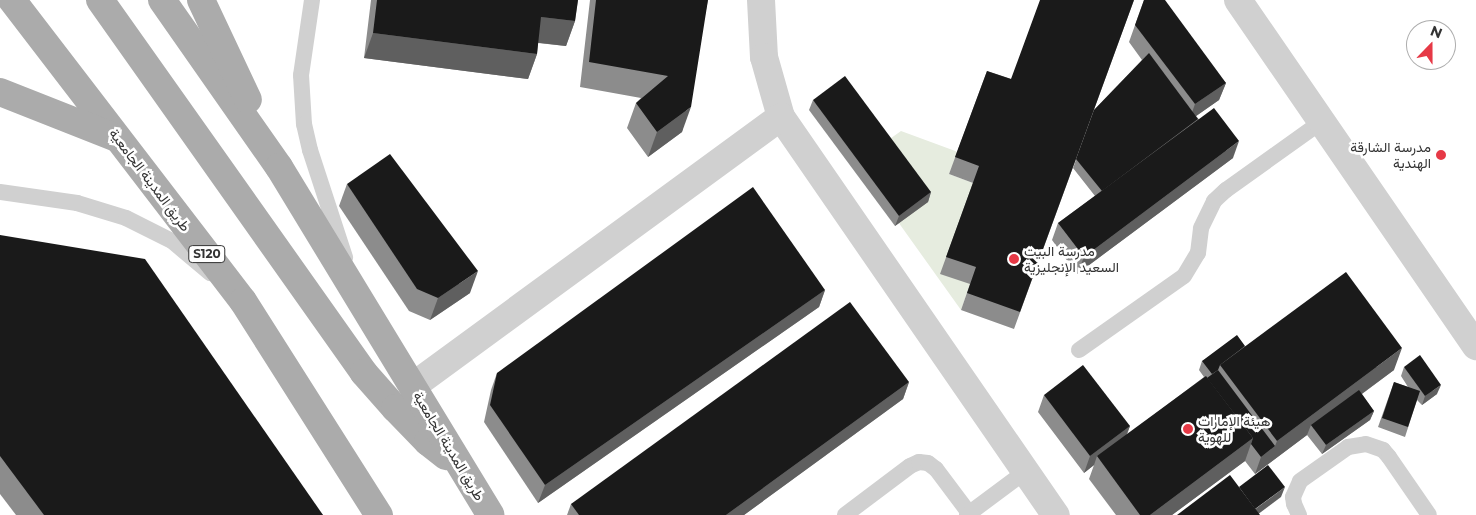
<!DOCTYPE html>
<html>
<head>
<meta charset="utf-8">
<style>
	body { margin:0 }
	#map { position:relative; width:1476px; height:515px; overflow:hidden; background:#fff; font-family:Montserrat,Vazirmatn,sans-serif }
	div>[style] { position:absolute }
	.green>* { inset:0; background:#e6ecdf }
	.lane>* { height:16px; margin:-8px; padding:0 8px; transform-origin:8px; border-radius:8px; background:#d0d0d0 }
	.street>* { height:28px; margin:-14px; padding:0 14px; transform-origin:14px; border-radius:14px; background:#d0d0d0 }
	.primary>* { height:28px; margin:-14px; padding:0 14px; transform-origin:14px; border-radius:14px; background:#ababab }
	.wall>* { inset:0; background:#8c8c8c }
	.shaded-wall>* { inset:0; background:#5f5f5f }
	.building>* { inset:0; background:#1a1a1a }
	.dots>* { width:14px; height:14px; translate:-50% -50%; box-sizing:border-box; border:2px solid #fff; border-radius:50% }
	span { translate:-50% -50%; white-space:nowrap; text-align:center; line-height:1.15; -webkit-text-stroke:5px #fff; paint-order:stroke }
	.shield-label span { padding:1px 4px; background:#fff; border:1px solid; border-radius:4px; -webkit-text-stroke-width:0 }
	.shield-label { font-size:12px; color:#333; font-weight:700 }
	.poi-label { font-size:14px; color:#333 }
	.right { translate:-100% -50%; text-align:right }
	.left { translate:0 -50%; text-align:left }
	.street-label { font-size:14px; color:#333 }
	.north { position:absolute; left:1406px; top:20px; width:50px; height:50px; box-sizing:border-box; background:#fff; border:1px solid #adadad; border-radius:50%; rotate:22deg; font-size:14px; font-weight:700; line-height:20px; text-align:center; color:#333 }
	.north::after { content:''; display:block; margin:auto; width:18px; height:22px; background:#e63946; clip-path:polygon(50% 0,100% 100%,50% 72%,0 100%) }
</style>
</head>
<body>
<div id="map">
	<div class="green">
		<i style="clip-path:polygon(901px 131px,958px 152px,949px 174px,973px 183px,970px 284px,961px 310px,856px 163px)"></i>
	</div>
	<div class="lane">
		<i style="left:312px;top:0;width:76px;rotate:98.3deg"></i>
		<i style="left:301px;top:75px;width:49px;rotate:86.5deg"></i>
		<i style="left:304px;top:124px;width:27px;rotate:77deg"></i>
		<i style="left:310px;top:150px;width:113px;rotate:71.9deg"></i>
		<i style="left:0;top:192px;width:78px;rotate:8.1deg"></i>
		<i style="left:77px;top:203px;width:51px;rotate:17deg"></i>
		<i style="left:126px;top:218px;width:51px;rotate:26.6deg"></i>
		<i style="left:172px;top:241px;width:50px;rotate:40.1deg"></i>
		<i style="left:1079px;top:350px;width:128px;rotate:-35.2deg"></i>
		<i style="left:1184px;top:276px;width:27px;rotate:-59deg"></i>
		<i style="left:1198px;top:253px;width:25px;rotate:-83deg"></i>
		<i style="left:1201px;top:228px;width:30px;rotate:-64deg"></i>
		<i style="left:1214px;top:201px;width:16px;rotate:-43deg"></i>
		<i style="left:1226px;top:190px;width:117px;rotate:-35.6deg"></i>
		<i style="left:845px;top:515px;width:81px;rotate:-37deg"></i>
		<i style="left:910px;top:466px;width:10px;rotate:-24deg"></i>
		<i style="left:919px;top:462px;width:9px;rotate:6deg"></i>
		<i style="left:928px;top:463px;width:10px;rotate:37deg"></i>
		<i style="left:936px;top:469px;width:55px;rotate:53.1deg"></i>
		<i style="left:967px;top:515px;width:74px;rotate:-36.7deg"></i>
		<i style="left:1299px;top:515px;width:12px;rotate:-114deg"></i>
		<i style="left:1294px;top:504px;width:7px;rotate:-98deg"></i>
		<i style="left:1293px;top:497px;width:17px;rotate:-66deg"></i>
		<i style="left:1300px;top:481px;width:59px;rotate:-35.3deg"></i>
		<i style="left:1348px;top:447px;width:18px;rotate:-9deg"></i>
		<i style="left:1366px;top:444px;width:18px;rotate:19deg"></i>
		<i style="left:1383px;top:450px;width:9px;rotate:49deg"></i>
		<i style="left:1389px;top:457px;width:70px;rotate:55.4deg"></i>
	</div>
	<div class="street">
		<i style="left:761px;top:0;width:57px;rotate:87deg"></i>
		<i style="left:764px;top:57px;width:62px;rotate:74.2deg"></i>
		<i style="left:781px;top:117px;width:484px;rotate:55.4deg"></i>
		<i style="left:1238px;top:0;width:420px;rotate:55.5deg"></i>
		<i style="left:413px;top:386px;width:456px;rotate:-36.2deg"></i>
	</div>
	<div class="primary">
		<i style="left:12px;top:0;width:379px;rotate:52.5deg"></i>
		<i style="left:243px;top:301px;width:254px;rotate:57.6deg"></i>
		<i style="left:100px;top:0;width:457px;rotate:54.7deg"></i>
		<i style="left:364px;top:373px;width:47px;rotate:48.5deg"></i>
		<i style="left:395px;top:408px;width:47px;rotate:45.9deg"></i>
		<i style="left:428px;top:442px;width:23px;rotate:38deg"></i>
		<i style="left:162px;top:0;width:204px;rotate:55deg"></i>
		<i style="left:279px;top:167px;width:407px;rotate:58.7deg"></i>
		<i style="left:201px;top:0;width:110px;rotate:64.8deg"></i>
		<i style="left:0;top:92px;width:126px;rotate:21.5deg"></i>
	</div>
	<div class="wall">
		<i style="clip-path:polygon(371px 0,578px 0,575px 21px,566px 46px,538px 43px,537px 54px,528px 79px,364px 58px)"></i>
		<i style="clip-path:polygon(590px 0,708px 0,682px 132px,648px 157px,627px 128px,636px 103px,641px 98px,580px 87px)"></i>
		<i style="clip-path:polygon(1134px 0,1014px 329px,961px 310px,970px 284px,940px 274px,973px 183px,949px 174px,987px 71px,1011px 79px)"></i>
		<i style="clip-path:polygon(1144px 0,1226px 83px,1219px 100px,1196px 116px,1233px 158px,1077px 274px,1052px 240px,1058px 223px,1095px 196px,1073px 168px,1094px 110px,1142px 60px,1129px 42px)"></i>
		<i style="clip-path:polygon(813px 100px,931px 192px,928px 202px,895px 226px,809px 110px)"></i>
		<i style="clip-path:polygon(347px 184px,470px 293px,430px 320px,409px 311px,339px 206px)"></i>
		<i style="clip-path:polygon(0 235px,323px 515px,16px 515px,0 494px)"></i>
		<i style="clip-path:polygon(825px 290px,819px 307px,538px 503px,484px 422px,491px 390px,497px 373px)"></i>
		<i style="clip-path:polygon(1245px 346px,1394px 370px,1362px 394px,1374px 411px,1370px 420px,1322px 454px,1307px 435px,1255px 474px,1245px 461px,1172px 515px,1116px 515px,1089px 479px,1094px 465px,1084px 473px,1038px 412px,1044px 395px,1130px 426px,1127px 435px,1204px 377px,1199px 370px,1202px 361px)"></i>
		<i style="clip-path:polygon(1404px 367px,1437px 394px,1422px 405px,1417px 400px,1405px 437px,1378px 427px,1394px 382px,1408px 387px,1401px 376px)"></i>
		<i style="clip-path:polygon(909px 382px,903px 399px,744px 515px,567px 515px,571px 504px)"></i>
	</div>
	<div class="shaded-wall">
		<i style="clip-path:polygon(541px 17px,575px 21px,566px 46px,532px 42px)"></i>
		<i style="clip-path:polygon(373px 33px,537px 54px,528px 79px,364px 58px)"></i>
		<i style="clip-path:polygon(1226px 83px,1219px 100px,1189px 121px,1195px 104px)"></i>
		<i style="clip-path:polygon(691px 107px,682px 132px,648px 157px,657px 132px)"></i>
		<i style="clip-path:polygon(1239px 141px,1233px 158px,1077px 274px,1084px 257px)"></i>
		<i style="clip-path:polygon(931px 192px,928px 202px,895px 226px,899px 216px)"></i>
		<i style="clip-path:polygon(478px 271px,470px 293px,430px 320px,438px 298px)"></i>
		<i style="clip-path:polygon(825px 290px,819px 307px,538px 503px,545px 485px)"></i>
		<i style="clip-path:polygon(1402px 348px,1394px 370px,1314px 429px,1311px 425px,1307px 435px,1255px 474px,1261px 457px,1275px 446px,1277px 441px)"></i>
		<i style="clip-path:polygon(909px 382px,903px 399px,744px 515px,726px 515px)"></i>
		<i style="clip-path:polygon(1441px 385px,1437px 394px,1422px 405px,1425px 396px)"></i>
		<i style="clip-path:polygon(1374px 411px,1370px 420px,1322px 454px,1326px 445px)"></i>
		<i style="clip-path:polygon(1130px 426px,1123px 443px,1097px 456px,1094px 465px,1084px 473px,1090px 456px)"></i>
		<i style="clip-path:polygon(1253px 438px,1245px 461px,1172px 515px,1150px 515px)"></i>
		<i style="clip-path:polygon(1285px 487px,1281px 497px,1257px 515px,1250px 513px)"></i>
	</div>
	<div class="building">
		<i style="clip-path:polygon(377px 0,578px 0,575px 21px,541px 17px,537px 54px,373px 33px)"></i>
		<i style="clip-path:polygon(596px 0,708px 0,691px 107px,657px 132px,636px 103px,668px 76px,589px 62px)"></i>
		<i style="clip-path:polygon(1040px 0,1134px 0,1020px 312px,967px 293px,976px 267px,946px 257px,979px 166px,955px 157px,987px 71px,1011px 79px)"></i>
		<i style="clip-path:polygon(1144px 0,1165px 0,1226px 83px,1195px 104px,1135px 25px)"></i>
		<i style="clip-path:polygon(1149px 53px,1198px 119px,1102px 191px,1076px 159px,1094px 110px)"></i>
		<i style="clip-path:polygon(845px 76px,931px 192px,899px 216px,813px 100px)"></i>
		<i style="clip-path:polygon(1214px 108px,1239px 141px,1084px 257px,1058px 223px)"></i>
		<i style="clip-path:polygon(390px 154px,478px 271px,438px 298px,417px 289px,347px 184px)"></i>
		<i style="clip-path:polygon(753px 187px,825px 290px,545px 485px,490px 405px,497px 373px)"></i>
		<i style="clip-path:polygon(0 235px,145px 259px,323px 515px,44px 515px,0 456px)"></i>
		<i style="clip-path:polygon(1346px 272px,1402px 348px,1277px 441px,1220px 365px)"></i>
		<i style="clip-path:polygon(850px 302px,909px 382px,726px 515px,579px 515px,571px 504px)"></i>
		<i style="clip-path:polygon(1237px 335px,1245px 346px,1220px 365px,1218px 370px,1212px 374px,1202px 361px)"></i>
		<i style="clip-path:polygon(1420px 355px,1441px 385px,1425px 396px,1404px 367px)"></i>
		<i style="clip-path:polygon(1083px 365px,1130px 426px,1090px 456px,1044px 395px)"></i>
		<i style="clip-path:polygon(1218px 370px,1275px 446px,1261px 457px,1251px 444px,1253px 438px,1207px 378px)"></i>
		<i style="clip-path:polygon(1206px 376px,1253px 438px,1150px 515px,1140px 515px,1097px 456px)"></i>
		<i style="clip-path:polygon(1394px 382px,1420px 391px,1408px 427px,1382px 418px)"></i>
		<i style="clip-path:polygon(1359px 390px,1374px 411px,1326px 445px,1311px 425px)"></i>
		<i style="clip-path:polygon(1268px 465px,1285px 487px,1255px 509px,1239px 487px)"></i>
		<i style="clip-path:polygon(1230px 475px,1260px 515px,1177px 515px)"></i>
	</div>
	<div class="dots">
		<i style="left:1441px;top:155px;background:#e63946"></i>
		<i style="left:1014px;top:259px;background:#e63946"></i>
		<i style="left:1188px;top:429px;background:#e63946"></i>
	</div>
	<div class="shield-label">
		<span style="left:207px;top:254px">S120</span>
	</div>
	<div class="poi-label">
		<span class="right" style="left:1431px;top:155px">مدرسة الشارقة<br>الهندية</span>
		<span class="left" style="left:1024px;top:259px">مدرسة البيت<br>السعيد الإنجليزية</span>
		<span class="left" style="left:1198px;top:429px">هيئة الإمارات<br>للهوية</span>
	</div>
	<div class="street-label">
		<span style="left:150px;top:180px;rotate:53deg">طريق المدينة الجامعية</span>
		<span style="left:449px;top:446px;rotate:59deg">طريق المدينة الجامعية</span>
	</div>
	<div class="north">N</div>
</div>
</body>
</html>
